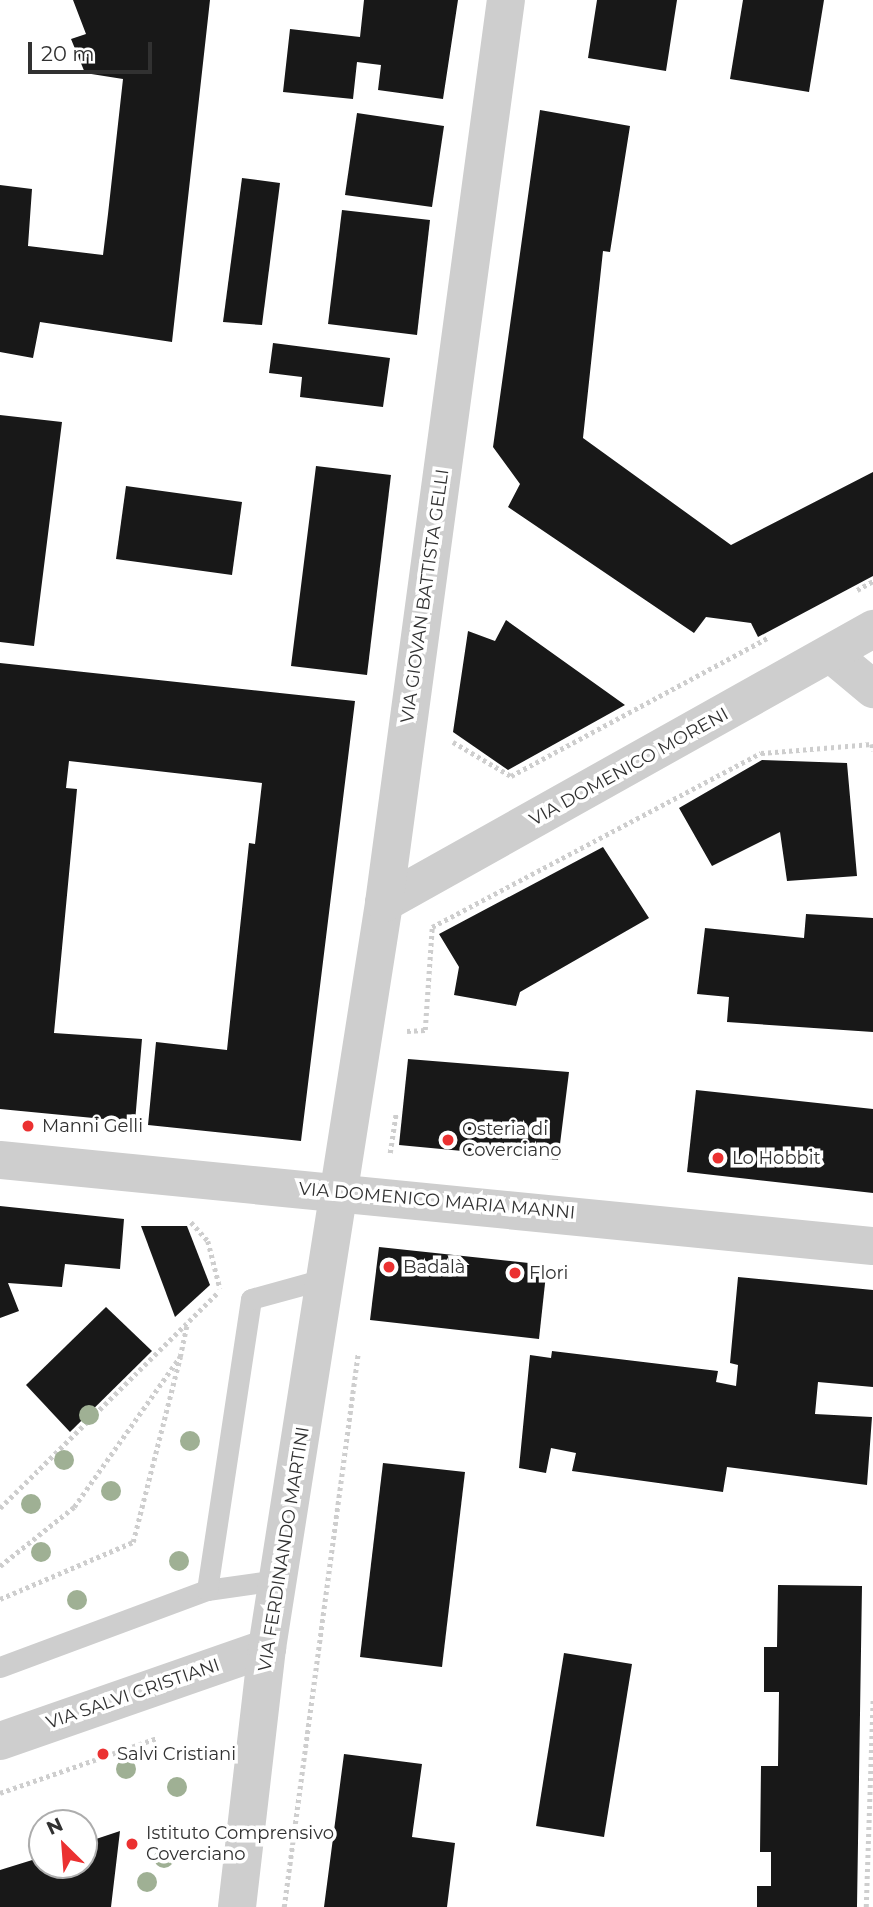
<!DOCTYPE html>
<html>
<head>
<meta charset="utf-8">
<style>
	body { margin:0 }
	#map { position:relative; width:873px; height:1907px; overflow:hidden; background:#fff; font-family:Montserrat,sans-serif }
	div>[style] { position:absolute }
	.building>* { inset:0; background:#181818 }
	.path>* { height:4.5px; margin-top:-2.25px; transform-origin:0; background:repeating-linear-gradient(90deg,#cecece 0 3.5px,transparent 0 7px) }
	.lane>* { height:21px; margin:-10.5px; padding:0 10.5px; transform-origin:10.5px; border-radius:10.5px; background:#cecece }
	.street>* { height:38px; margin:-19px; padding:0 19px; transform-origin:19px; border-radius:19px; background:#cecece }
	.trees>* { width:20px; height:20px; margin:-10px; border-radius:50%; background:#9fb094 }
	.dots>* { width:19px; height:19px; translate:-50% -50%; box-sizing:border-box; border:4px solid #fff; border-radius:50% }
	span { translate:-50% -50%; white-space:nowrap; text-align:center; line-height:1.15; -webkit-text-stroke:7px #fff; paint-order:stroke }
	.street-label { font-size:18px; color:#313131 }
	.poi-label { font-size:18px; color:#313131 }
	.left { translate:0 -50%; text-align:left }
	.north { position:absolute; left:28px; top:1809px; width:70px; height:70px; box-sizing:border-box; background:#fff; border:2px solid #adadad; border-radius:50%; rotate:335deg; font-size:19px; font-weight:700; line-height:28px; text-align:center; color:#313131 }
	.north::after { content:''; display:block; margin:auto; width:24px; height:32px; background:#eb3131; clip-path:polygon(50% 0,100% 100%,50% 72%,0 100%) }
	.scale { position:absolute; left:28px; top:42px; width:124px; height:32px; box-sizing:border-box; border:4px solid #313131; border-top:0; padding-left:9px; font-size:21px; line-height:24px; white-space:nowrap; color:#313131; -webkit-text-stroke:5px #fff; paint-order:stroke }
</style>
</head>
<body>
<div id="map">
	<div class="building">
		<i style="clip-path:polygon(73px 0,210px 0,172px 342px,40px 322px,33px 358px,0 352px,0 185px,32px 189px,28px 246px,103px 255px,108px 214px,123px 79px,85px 73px,71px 39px,86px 34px)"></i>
		<i style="clip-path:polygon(364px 0,458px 0,443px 99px,378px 90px,381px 65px,357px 62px,353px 99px,283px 92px,290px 29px,360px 37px)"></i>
		<i style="clip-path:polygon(597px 0,677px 0,666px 71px,588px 58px)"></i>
		<i style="clip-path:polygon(743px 0,824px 0,809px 92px,730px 79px)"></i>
		<i style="clip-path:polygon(540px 110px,630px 126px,610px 252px,603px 251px,583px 438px,731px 545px,873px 472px,873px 576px,758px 637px,751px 623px,706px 617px,694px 633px,508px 507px,520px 484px,493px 447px)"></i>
		<i style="clip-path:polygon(357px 113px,444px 126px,432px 207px,345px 195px)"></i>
		<i style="clip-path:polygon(242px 178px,280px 183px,262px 325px,223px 322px)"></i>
		<i style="clip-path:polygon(342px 210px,430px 220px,417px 335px,328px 324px)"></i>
		<i style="clip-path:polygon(273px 343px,390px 358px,383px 407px,300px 397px,302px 377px,269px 373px)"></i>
		<i style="clip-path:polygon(0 415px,62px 422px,34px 646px,0 642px)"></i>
		<i style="clip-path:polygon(316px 466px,391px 475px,367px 675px,291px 666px)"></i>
		<i style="clip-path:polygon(126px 486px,242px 502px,232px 575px,116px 559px)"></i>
		<i style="clip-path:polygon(506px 620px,625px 705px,508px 770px,453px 732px,468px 631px,495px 641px)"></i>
		<i style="clip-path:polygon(0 663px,355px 701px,301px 1141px,148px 1125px,156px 1042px,227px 1050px,249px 843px,255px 844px,262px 783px,69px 761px,66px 788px,77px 789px,54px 1033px,142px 1039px,135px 1122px,0 1109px)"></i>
		<i style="clip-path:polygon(762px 760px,847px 763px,857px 876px,787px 881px,780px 832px,712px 866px,679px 808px)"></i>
		<i style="clip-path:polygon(603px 847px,649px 918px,520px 992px,516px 1006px,454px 995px,459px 967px,439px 934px)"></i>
		<i style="clip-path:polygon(806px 914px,873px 918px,873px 1032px,727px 1022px,729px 997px,697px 994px,705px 928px,804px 938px)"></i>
		<i style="clip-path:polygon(408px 1059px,569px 1072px,558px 1160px,399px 1145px)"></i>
		<i style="clip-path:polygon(696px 1090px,873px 1109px,873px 1193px,687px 1172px)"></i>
		<i style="clip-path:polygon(0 1206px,124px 1219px,120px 1269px,65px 1264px,62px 1287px,8px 1283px,19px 1311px,0 1318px)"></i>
		<i style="clip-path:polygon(141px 1226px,187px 1226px,210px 1285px,175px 1317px)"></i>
		<i style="clip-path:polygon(379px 1247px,547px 1265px,539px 1339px,370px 1320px)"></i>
		<i style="clip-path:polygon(738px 1277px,873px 1290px,873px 1387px,818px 1382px,815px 1414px,872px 1417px,867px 1485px,727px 1467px,723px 1492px,572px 1471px,576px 1453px,551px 1448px,546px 1473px,519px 1468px,530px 1355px,551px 1358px,552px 1351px,718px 1371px,716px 1382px,736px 1386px,738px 1365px,730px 1363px)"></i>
		<i style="clip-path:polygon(106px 1307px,152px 1351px,70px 1432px,26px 1385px)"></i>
		<i style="clip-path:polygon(383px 1463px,465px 1472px,442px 1667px,360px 1657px)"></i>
		<i style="clip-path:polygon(778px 1585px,862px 1586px,857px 1907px,757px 1907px,757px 1886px,771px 1886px,771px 1852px,760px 1852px,761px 1766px,778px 1766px,779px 1692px,764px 1692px,764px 1647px,777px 1647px)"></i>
		<i style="clip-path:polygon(564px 1653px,632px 1664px,604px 1837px,536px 1826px)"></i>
		<i style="clip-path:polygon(344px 1754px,422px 1764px,412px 1837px,455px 1843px,447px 1907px,324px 1907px)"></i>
		<i style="clip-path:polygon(120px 1831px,111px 1907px,0 1907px,0 1870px,42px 1857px,42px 1865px,84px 1865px,84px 1843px)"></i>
	</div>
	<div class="path">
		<i style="left:857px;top:590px;width:18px;rotate:-29deg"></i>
		<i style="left:453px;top:742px;width:67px;rotate:30.4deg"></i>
		<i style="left:511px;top:776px;width:293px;rotate:-28.3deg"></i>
		<i style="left:407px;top:1031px;width:18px;rotate:-3deg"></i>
		<i style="left:425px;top:1030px;width:103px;rotate:-86.1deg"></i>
		<i style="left:432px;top:927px;width:372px;rotate:-27.9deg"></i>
		<i style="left:761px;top:753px;width:111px;rotate:-4.6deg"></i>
		<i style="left:872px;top:744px;width:7px;rotate:82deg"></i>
		<i style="left:390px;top:1153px;width:40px;rotate:-81.5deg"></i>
		<i style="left:191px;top:1222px;width:25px;rotate:48deg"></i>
		<i style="left:208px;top:1241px;width:49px;rotate:75.7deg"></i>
		<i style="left:0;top:1508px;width:307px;rotate:-44.7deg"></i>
		<i style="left:0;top:1566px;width:95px;rotate:-38.6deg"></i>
		<i style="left:74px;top:1507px;width:184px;rotate:-54.8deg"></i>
		<i style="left:180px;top:1357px;width:35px;rotate:-78deg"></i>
		<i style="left:0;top:1599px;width:145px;rotate:-23.2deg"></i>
		<i style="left:133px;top:1542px;width:191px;rotate:-75.7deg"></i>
		<i style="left:0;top:1793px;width:166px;rotate:-19.3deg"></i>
		<i style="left:284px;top:1907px;width:559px;rotate:-82.39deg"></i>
		<i style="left:866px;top:1907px;width:208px;rotate:-88.1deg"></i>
	</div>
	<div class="lane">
		<i style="left:207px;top:1590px;width:72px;rotate:-8deg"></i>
		<i style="left:0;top:1667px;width:221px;rotate:-20.4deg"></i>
		<i style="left:207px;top:1590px;width:294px;rotate:-81.4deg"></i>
		<i style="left:251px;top:1299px;width:79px;rotate:-15.4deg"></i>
	</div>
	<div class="street">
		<i style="left:831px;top:654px;width:55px;rotate:39.8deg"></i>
		<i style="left:384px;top:903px;width:561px;rotate:-29.26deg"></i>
		<i style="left:0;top:1160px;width:877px;rotate:5.63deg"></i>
		<i style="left:0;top:1741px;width:283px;rotate:-19.2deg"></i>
		<i style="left:237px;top:1907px;width:261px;rotate:-83.4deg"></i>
		<i style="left:267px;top:1648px;width:754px;rotate:-81.07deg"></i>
		<i style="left:384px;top:903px;width:911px;rotate:-82.31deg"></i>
	</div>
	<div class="trees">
		<i style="left:89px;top:1415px"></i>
		<i style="left:190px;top:1441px"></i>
		<i style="left:64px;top:1460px"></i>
		<i style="left:111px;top:1491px"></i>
		<i style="left:31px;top:1504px"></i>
		<i style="left:41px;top:1552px"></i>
		<i style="left:179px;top:1561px"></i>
		<i style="left:77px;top:1600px"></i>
		<i style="left:126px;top:1769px"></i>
		<i style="left:177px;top:1787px"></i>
		<i style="left:164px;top:1858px"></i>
		<i style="left:147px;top:1882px"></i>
	</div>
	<div class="dots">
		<i style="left:28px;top:1126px;background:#eb3131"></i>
		<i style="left:448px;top:1140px;background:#eb3131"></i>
		<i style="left:718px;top:1158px;background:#eb3131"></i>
		<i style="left:389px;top:1267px;background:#eb3131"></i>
		<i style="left:515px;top:1273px;background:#eb3131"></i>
		<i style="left:103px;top:1754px;background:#eb3131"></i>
		<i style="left:132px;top:1844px;background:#eb3131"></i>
	</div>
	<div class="street-label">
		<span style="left:425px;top:596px;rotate:-82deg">VIA GIOVAN BATTISTA GELLI</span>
		<span style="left:629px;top:767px;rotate:-29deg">VIA DOMENICO MORENI</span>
		<span style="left:437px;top:1201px;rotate:5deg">VIA DOMENICO MARIA MANNI</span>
		<span style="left:284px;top:1549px;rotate:-81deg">VIA FERDINANDO MARTINI</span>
		<span style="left:133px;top:1694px;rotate:-19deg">VIA SALVI CRISTIANI</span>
	</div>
	<div class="poi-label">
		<span class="left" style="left:42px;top:1126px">Manni Gelli</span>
		<span class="left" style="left:462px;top:1140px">Osteria di<br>Coverciano</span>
		<span class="left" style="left:732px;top:1158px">Lo Hobbit</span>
		<span class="left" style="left:403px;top:1267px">Badalà</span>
		<span class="left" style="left:529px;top:1273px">Flori</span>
		<span class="left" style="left:117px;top:1754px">Salvi Cristiani</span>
		<span class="left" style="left:146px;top:1844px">Istituto Comprensivo<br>Coverciano</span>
	</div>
	<div class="north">N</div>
	<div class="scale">20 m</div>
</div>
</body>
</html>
